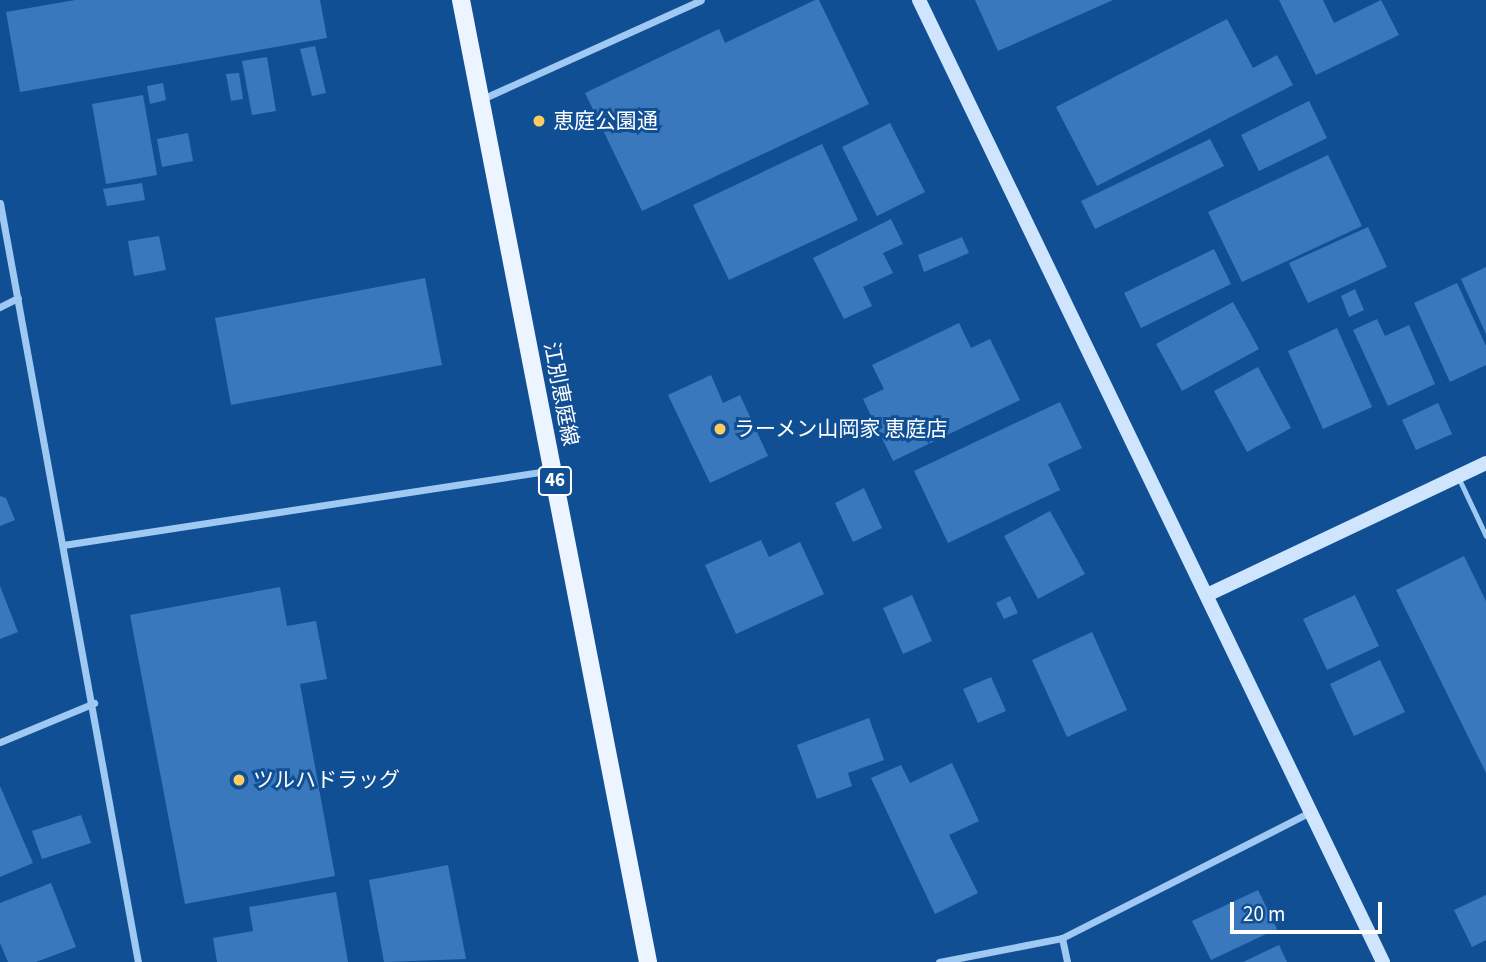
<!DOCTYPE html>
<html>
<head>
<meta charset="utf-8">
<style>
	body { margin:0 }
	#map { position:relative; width:1486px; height:962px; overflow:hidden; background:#114f94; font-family:"Source Sans 3","Noto Sans JP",sans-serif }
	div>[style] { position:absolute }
	.building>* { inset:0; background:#3a78bd }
	.lane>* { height:5px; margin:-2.5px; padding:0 2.5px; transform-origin:2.5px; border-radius:2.5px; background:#9fc8f3 }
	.street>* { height:7px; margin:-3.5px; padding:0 3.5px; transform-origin:3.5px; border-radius:3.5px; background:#9fc8f3 }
	.secondary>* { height:14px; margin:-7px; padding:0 7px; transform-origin:7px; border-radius:7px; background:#cfe4fd }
	.primary>* { height:18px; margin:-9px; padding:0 9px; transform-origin:9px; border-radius:9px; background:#ecf4ff }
	.dots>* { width:19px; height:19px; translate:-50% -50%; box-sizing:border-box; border:4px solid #114f94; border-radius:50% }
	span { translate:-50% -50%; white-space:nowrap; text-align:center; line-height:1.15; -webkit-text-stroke:6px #114f94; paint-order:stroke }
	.shield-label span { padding:2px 5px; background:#114f94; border:2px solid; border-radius:5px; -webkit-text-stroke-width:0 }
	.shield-label { font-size:19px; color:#fff; font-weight:700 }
	.poi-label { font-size:21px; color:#fff }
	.left { translate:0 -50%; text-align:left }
	.street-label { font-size:21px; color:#fff }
	.scale { position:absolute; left:1230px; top:902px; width:152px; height:32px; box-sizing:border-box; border:4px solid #fff; border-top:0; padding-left:9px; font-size:21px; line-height:24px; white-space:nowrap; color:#fff; -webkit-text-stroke:5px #114f94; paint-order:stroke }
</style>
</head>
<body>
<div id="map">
	<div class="building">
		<i style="clip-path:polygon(75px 0,320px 0,327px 38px,20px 92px,6px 12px)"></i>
		<i style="clip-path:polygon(815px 0,819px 0,869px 104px,642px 211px,585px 93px,719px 29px,725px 43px)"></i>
		<i style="clip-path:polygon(975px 0,1113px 0,998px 51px)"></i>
		<i style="clip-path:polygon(1279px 0,1323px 0,1334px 23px,1381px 0,1399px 35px,1316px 75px)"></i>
		<i style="clip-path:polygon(1227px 19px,1253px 68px,1277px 55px,1293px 85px,1097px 186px,1056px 107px)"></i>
		<i style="clip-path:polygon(315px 46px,326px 93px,312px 96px,300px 49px)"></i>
		<i style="clip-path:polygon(267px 57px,276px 111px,252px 115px,242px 61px)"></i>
		<i style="clip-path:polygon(239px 73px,243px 99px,231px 101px,226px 74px)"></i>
		<i style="clip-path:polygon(163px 83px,166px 100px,150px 104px,147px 86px)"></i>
		<i style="clip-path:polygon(143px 95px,157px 175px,106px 184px,92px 104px)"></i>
		<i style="clip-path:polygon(1309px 101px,1327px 138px,1259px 171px,1241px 135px)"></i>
		<i style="clip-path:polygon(890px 123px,925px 192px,877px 216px,842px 147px)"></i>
		<i style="clip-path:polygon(188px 133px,193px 161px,162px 167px,157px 139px)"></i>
		<i style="clip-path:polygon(1210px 139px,1224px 166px,1095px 229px,1081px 201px)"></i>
		<i style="clip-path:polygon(822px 144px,858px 220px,729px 280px,693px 205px)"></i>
		<i style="clip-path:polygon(1328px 155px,1362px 226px,1242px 282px,1208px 212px)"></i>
		<i style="clip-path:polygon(142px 183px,145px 200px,107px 206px,103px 189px)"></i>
		<i style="clip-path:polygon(891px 219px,903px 244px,883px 253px,893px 273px,863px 287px,872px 306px,844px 319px,813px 258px)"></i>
		<i style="clip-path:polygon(1368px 227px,1387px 267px,1308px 303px,1289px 263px)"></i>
		<i style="clip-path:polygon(159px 236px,166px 270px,134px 276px,128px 241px)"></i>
		<i style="clip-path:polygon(962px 237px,969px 253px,924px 272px,918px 255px)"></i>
		<i style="clip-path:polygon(1214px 249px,1231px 284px,1141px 328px,1124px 293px)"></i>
		<i style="clip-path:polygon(1486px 267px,1486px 334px,1461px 279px)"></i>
		<i style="clip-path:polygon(425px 278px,442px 365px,231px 405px,215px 318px)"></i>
		<i style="clip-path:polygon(1457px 283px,1486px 346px,1486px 365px,1450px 382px,1414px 303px)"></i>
		<i style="clip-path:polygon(1355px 289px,1364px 310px,1349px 317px,1341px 296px)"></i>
		<i style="clip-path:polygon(1233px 302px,1259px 349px,1182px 391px,1156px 344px)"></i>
		<i style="clip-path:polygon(1377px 319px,1385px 336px,1409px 325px,1435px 384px,1388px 406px,1353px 330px)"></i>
		<i style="clip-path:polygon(959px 323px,971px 348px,990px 339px,1020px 400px,893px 461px,863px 399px,884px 389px,872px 365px)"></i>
		<i style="clip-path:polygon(1337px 328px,1372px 407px,1323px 429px,1288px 351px)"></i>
		<i style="clip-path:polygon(1258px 367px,1291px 428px,1247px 452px,1214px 391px)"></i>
		<i style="clip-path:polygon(711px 375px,723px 403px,740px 395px,768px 456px,710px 483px,668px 395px)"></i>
		<i style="clip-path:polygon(1060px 402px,1082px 448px,1048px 464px,1060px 490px,948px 543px,914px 471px)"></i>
		<i style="clip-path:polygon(1438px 403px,1452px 434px,1416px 450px,1402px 420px)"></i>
		<i style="clip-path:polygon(864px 488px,882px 528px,853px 542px,835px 503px)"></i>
		<i style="clip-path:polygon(0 496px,6px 498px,15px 520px,0 526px)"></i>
		<i style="clip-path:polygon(1050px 511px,1085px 574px,1038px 599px,1004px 536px)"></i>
		<i style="clip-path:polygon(761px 540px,769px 557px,800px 542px,824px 594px,736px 634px,705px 565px)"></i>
		<i style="clip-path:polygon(1464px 556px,1486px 601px,1486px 773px,1396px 590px)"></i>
		<i style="clip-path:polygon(0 586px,18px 632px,0 639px)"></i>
		<i style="clip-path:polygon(280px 587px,287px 626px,316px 621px,327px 679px,300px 684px,335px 876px,185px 904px,130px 615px)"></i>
		<i style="clip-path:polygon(912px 595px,932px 641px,903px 654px,883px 608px)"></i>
		<i style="clip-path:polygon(1355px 595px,1379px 646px,1327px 670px,1303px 619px)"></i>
		<i style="clip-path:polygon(1010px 596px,1018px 613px,1004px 619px,996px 603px)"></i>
		<i style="clip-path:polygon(1092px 632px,1127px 710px,1067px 737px,1032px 660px)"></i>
		<i style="clip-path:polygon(1380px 660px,1405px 712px,1354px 736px,1330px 684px)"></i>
		<i style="clip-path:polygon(991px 677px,1006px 711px,978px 723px,963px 689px)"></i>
		<i style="clip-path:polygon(869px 718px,884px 760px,848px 773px,852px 786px,817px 799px,797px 745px)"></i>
		<i style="clip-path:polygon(952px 763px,979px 821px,949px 835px,978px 893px,935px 914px,871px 778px,901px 765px,910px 783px)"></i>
		<i style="clip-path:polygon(0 786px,33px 863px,0 877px)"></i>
		<i style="clip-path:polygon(81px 815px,91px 843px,42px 859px,32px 831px)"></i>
		<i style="clip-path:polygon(448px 865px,466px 959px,384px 962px,369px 880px)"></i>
		<i style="clip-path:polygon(51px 883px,76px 947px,36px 962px,8px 962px,0 943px,0 903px)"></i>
		<i style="clip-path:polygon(1258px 890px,1277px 929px,1211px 960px,1192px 921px)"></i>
		<i style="clip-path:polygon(336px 892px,348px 962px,217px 962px,213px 938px,253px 931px,249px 907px)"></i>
		<i style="clip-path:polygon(1486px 895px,1486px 940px,1472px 947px,1454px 910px)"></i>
		<i style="clip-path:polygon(1279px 945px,1287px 962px,1243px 962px)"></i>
	</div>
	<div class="lane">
		<i style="left:1459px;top:479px;width:63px;rotate:64.7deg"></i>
	</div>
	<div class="street">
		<i style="left:482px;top:99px;width:240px;rotate:-24.3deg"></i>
		<i style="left:0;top:203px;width:771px;rotate:79.7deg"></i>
		<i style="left:0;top:307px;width:20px;rotate:-27deg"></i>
		<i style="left:63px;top:545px;width:495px;rotate:-8.7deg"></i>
		<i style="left:0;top:742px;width:102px;rotate:-22.5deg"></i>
		<i style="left:1062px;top:938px;width:25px;rotate:78deg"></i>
		<i style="left:939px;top:962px;width:125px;rotate:-11deg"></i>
		<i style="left:1062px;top:938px;width:278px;rotate:-26.9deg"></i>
	</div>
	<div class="secondary">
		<i style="left:919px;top:0;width:1068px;rotate:64.25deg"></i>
		<i style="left:1207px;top:595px;width:309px;rotate:-25.3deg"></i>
	</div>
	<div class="primary">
		<i style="left:461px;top:0;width:980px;rotate:79deg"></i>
	</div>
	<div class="dots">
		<i style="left:539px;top:121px;background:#ffcc62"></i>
		<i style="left:720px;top:429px;background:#ffcc62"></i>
		<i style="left:239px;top:780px;background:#ffcc62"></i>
	</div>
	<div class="shield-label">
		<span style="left:555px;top:481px">46</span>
	</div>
	<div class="poi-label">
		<span class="left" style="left:553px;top:121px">恵庭公園通</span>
		<span class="left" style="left:734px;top:429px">ラーメン山岡家 恵庭店</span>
		<span class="left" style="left:253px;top:780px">ツルハドラッグ</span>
	</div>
	<div class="street-label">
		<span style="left:561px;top:394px;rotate:79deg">江別恵庭線</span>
	</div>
	<div class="scale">20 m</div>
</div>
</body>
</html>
